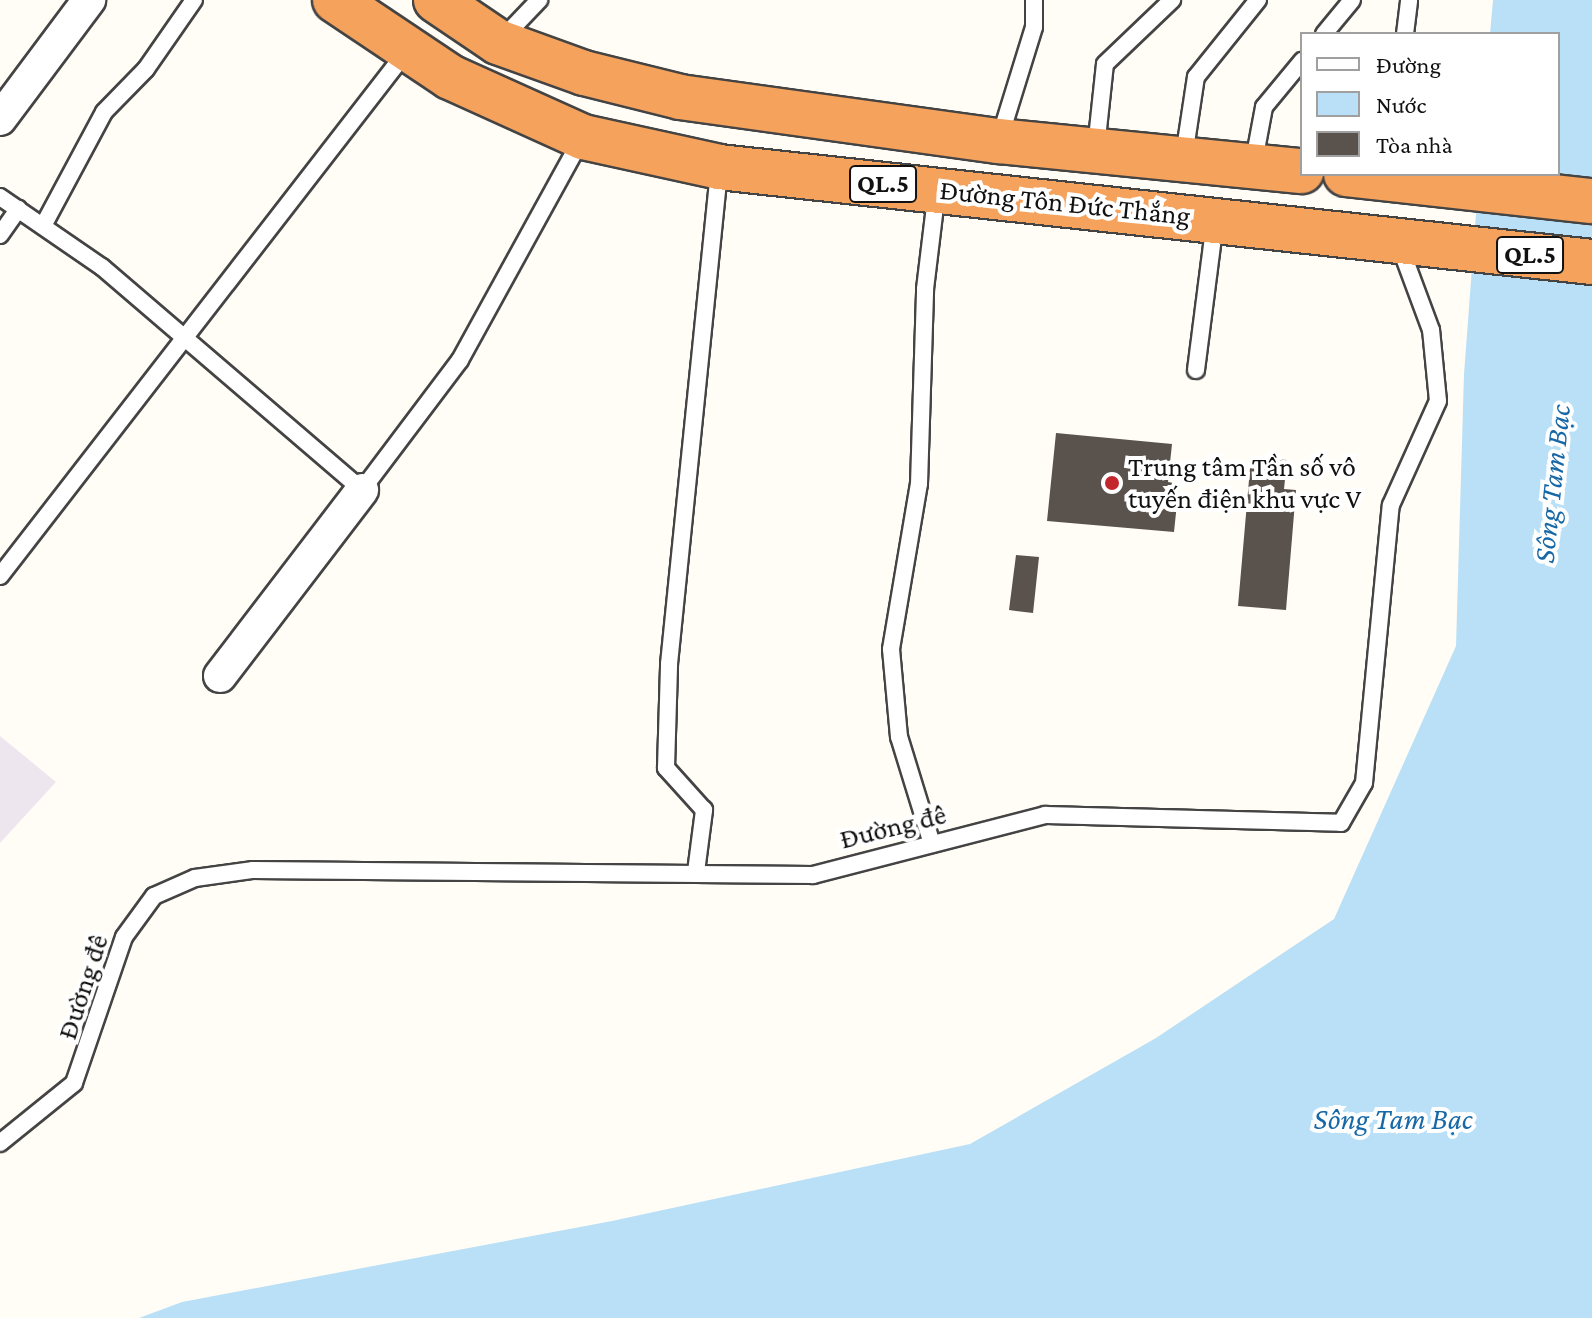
<!DOCTYPE html>
<html>
<head>
<meta charset="utf-8">
<style>
	body { margin:0 }
	#map { position:relative; width:1592px; height:1318px; overflow:hidden; background:#fffdf5; font-family:"Crimson Pro",serif }
	div>[style] { position:absolute }
	.industrial>* { inset:0; background:#eee6ef }
	.water>* { inset:0; background:#b9e0f7 }
	.building>* { inset:0; background:#5a524d }
	.roads { filter:drop-shadow(2px 0 #444) drop-shadow(-2px 0 #444) drop-shadow(0 2px #444) drop-shadow(0 -2px #444) }
	.lane>* { height:16px; margin:-8px; padding:0 8px; transform-origin:8px; border-radius:8px; background:#fff }
	.street>* { height:32px; margin:-16px; padding:0 16px; transform-origin:16px; border-radius:16px; background:#fff }
	.highway>* { height:44px; margin:-22px; padding:0 22px; transform-origin:22px; border-radius:22px; background:#f5a25d }
	.dots>* { width:22px; height:22px; translate:-50% -50%; box-sizing:border-box; border:4px solid #fff; border-radius:50% }
	span { translate:-50% -50%; white-space:nowrap; text-align:center; line-height:1.15; -webkit-text-stroke:8px #fff; paint-order:stroke }
	.shield-label span { padding:2px 6px; background:#fff; border:2px solid; border-radius:6px; -webkit-text-stroke-width:0 }
	.shield-label { font-size:26px; color:#111; font-weight:700 }
	.street-label { font-size:28px; color:#111 }
	.poi-label { font-size:28px; color:#111 }
	.left { translate:0 -50%; text-align:left }
	.water-label { font-size:30px; color:#1768a6; font-style:italic }
	.legend { position:absolute; left:1300px; top:32px; width:260px; height:144px; box-sizing:border-box; background:#fff; border:2px solid #a0a0a0; margin:0; padding:10px 14px; list-style:none; font-size:24px; color:#111 }
	.legend li { display:flex; align-items:center; gap:16px; height:40px }
	.legend b { width:40px; border:2px solid #a0a0a0 }
</style>
</head>
<body>
<div id="map">
	<div class="industrial">
		<i style="clip-path:polygon(0 736px,56px 782px,0 843px)"></i>
	</div>
	<div class="water">
		<i style="clip-path:polygon(1493px 0,1592px 0,1592px 1318px,139px 1318px,182px 1302px,612px 1221px,970px 1144px,1156px 1038px,1334px 919px,1456px 646px,1464px 374px,1479px 174px,1558px 174px,1558px 34px,1490px 34px)"></i>
	</div>
	<div class="building">
		<i style="clip-path:polygon(1056px 433px,1172px 444px,1168px 482px,1179px 484px,1174px 532px,1047px 521px)"></i>
		<i style="clip-path:polygon(1251px 457px,1287px 460px,1284px 489px,1296px 490px,1286px 610px,1238px 606px)"></i>
		<i style="clip-path:polygon(1016px 555px,1039px 557px,1033px 613px,1009px 610px)"></i>
	</div>
	<div class="roads">
		<div class="lane">
			<i style="left:1324px;top:34px;width:44px;rotate:-50.5deg"></i>
			<i style="left:1405px;top:34px;width:34px;rotate:-83deg"></i>
			<i style="left:500px;top:41px;width:57px;rotate:-46.4deg"></i>
			<i style="left:1000px;top:137px;width:115px;rotate:-72.8deg"></i>
			<i style="left:1034px;top:27px;width:27px;rotate:-90deg"></i>
			<i style="left:1096px;top:148px;width:84px;rotate:-83.9deg"></i>
			<i style="left:1105px;top:64px;width:93px;rotate:-43.7deg"></i>
			<i style="left:1184px;top:156px;width:80px;rotate:-81.4deg"></i>
			<i style="left:1196px;top:77px;width:99px;rotate:-51.2deg"></i>
			<i style="left:1253px;top:166px;width:60px;rotate:-79.4deg"></i>
			<i style="left:1264px;top:107px;width:60px;rotate:-50.4deg"></i>
			<i style="left:0;top:197px;width:124px;rotate:34.5deg"></i>
			<i style="left:102px;top:267px;width:343px;rotate:40.6deg"></i>
			<i style="left:362px;top:490px;width:163px;rotate:-53deg"></i>
			<i style="left:460px;top:360px;width:253px;rotate:-61.2deg"></i>
			<i style="left:43px;top:226px;width:129px;rotate:-61.8deg"></i>
			<i style="left:104px;top:112px;width:60px;rotate:-45.7deg"></i>
			<i style="left:146px;top:69px;width:84px;rotate:-55.2deg"></i>
			<i style="left:0;top:235px;width:32px;rotate:-55deg"></i>
			<i style="left:1196px;top:370px;width:150px;rotate:-82.7deg"></i>
			<i style="left:0;top:576px;width:663px;rotate:-52.23deg"></i>
			<i style="left:932px;top:844px;width:112px;rotate:-107.1deg"></i>
			<i style="left:899px;top:737px;width:88px;rotate:-95.2deg"></i>
			<i style="left:891px;top:649px;width:167px;rotate:-80.4deg"></i>
			<i style="left:919px;top:484px;width:195px;rotate:-88.2deg"></i>
			<i style="left:925px;top:289px;width:100px;rotate:-83.1deg"></i>
			<i style="left:696px;top:872px;width:63px;rotate:-82.6deg"></i>
			<i style="left:704px;top:810px;width:57px;rotate:-132.1deg"></i>
			<i style="left:666px;top:768px;width:104px;rotate:-88.3deg"></i>
			<i style="left:669px;top:664px;width:499px;rotate:-84.2deg"></i>
			<i style="left:0;top:1143px;width:95px;rotate:-39deg"></i>
			<i style="left:74px;top:1083px;width:154px;rotate:-71.1deg"></i>
			<i style="left:124px;top:937px;width:51px;rotate:-53.8deg"></i>
			<i style="left:154px;top:896px;width:45px;rotate:-23.7deg"></i>
			<i style="left:195px;top:878px;width:59px;rotate:-7.9deg"></i>
			<i style="left:253px;top:870px;width:560px;rotate:0.51deg"></i>
			<i style="left:813px;top:875px;width:240px;rotate:-14.5deg"></i>
			<i style="left:1045px;top:815px;width:296px;rotate:1.5deg"></i>
			<i style="left:1341px;top:823px;width:46px;rotate:-60.1deg"></i>
			<i style="left:1364px;top:783px;width:279px;rotate:-84.5deg"></i>
			<i style="left:1391px;top:505px;width:114px;rotate:-65.7deg"></i>
			<i style="left:1438px;top:401px;width:71px;rotate:-95.6deg"></i>
			<i style="left:1431px;top:330px;width:92px;rotate:-110.4deg"></i>
		</div>
		<div class="street">
			<i style="left:0;top:119px;width:149px;rotate:-53.2deg"></i>
			<i style="left:220px;top:676px;width:234px;rotate:-52.6deg"></i>
		</div>
		<div class="highway">
			<i style="left:335px;top:0;width:138px;rotate:33.8deg"></i>
			<i style="left:450px;top:77px;width:146px;rotate:24.3deg"></i>
			<i style="left:583px;top:137px;width:139px;rotate:12.4deg"></i>
			<i style="left:719px;top:167px;width:878px;rotate:6.21deg"></i>
			<i style="left:436px;top:0;width:75px;rotate:34.1deg"></i>
			<i style="left:498px;top:42px;width:91px;rotate:19.8deg"></i>
			<i style="left:584px;top:73px;width:99px;rotate:14deg"></i>
			<i style="left:680px;top:97px;width:322px;rotate:7.9deg"></i>
			<i style="left:999px;top:141px;width:304px;rotate:5.7deg"></i>
			<i style="left:1346px;top:174px;width:247px;rotate:6.3deg"></i>
		</div>
	</div>
	<div class="dots">
		<i style="left:1112px;top:483px;background:#c4262e"></i>
	</div>
	<div class="shield-label">
		<span style="left:883px;top:184px">QL.5</span>
		<span style="left:1530px;top:255px">QL.5</span>
	</div>
	<div class="street-label">
		<span style="left:1065px;top:203px;rotate:6deg">Đường Tôn Đức Thắng</span>
		<span style="left:893px;top:827px;rotate:-14deg">Đường đê</span>
		<span style="left:83px;top:987px;rotate:-72deg">Đường đê</span>
	</div>
	<div class="poi-label">
		<span class="left" style="left:1128px;top:483px">Trung tâm Tần số vô<br>tuyến điện khu vực V</span>
	</div>
	<div class="water-label">
		<span style="left:1552px;top:484px;rotate:-84deg">Sông Tam Bạc</span>
		<span style="left:1393px;top:1119px">Sông Tam Bạc</span>
	</div>
	<ul class="legend">
	<li><b style="height:10px;background:#fff"></b>Đường</li>
	<li><b style="height:22px;background:#b9e0f7"></b>Nước</li>
	<li><b style="height:22px;background:#5a524d"></b>Tòa nhà</li>
	</ul>
</div>
</body>
</html>
